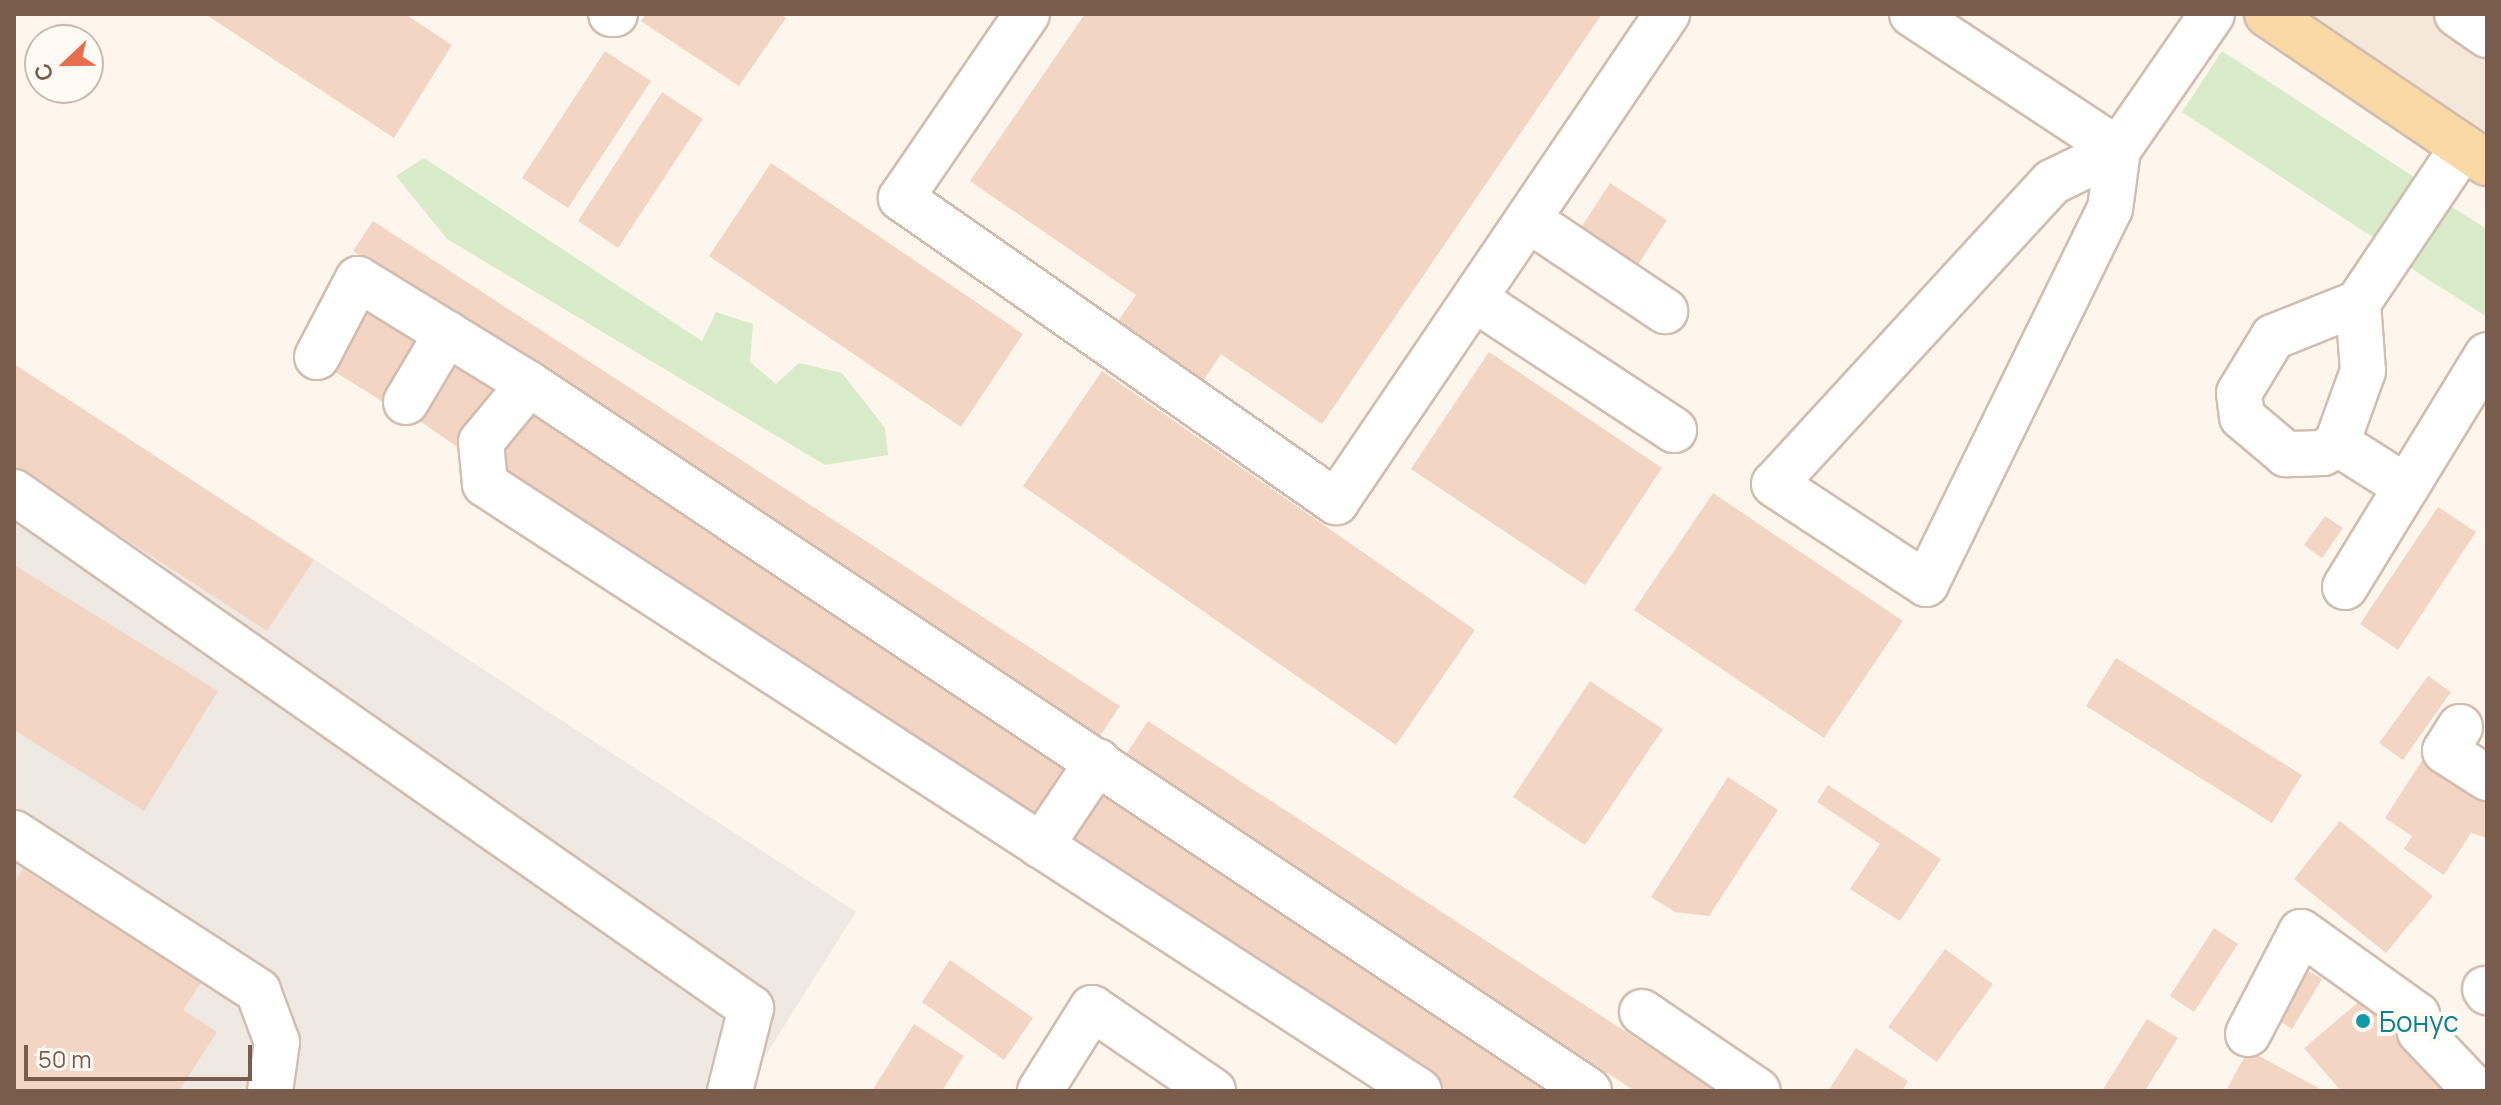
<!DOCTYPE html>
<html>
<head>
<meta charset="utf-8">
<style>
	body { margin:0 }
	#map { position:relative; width:2501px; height:1105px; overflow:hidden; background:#fdf6ec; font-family:Manrope,sans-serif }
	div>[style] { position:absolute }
	.residential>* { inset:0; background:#f5e8da }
	.industrial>* { inset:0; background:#efe9e4 }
	.green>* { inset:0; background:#d8ecc9 }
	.building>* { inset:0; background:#f3d5c3 }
	.roads { filter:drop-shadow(2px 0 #d1beb0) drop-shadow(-2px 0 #d1beb0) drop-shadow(0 2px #d1beb0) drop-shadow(0 -2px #d1beb0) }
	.minor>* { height:44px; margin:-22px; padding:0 22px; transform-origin:22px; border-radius:22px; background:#fff }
	.major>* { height:44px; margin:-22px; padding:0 22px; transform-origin:22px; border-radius:22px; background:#fbd9a5 }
	.dots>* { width:22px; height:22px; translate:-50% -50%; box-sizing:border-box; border:4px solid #fffaf3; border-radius:50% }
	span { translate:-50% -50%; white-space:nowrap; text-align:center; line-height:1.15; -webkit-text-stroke:8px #fffaf3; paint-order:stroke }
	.culture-label { font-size:28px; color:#0d838f }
	.left { translate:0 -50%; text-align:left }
	.frame { position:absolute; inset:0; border:16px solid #7a5c4d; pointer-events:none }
	.north { position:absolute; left:24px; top:24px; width:80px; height:80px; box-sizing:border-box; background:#fffaf3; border:2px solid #cabbb1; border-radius:50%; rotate:248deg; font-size:22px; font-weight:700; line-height:32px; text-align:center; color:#7a5c4d }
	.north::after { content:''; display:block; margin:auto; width:28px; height:36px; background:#e76f51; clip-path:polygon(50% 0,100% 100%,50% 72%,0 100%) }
	.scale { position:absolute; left:24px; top:1045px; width:228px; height:36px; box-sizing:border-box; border:4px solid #7a5c4d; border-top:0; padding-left:10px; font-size:24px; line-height:28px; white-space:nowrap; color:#7a5c4d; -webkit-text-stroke:6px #fffaf3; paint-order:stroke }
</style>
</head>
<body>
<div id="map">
	<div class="residential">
		<i style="clip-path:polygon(2311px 14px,2487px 14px,2487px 133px)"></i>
	</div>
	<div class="industrial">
		<i style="clip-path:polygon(14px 364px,856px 912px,743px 1091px,14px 1091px)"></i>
	</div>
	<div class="green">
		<i style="clip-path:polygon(2222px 51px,2414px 177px,2374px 238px,2182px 112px)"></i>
		<i style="clip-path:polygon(424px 158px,702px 341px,716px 312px,753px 324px,750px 362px,776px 384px,799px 363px,842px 373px,885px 428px,888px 455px,825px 465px,447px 239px,396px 176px)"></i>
		<i style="clip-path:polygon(2449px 205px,2487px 229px,2487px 317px,2409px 267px)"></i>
	</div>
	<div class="building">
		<i style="clip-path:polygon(205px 14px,405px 14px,452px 45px,394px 138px)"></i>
		<i style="clip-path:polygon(646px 14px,779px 14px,786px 18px,739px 86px,641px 21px)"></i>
		<i style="clip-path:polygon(1085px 14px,1602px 14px,1322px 424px,1221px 354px,1196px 392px,1110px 333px,1136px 295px,970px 181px)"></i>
		<i style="clip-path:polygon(605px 51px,651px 81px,568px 208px,522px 178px)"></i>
		<i style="clip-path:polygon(662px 92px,703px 119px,618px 248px,578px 221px)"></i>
		<i style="clip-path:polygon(771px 163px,1023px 334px,961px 427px,709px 256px)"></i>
		<i style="clip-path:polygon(1610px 183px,1667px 220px,1634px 271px,1577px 234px)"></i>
		<i style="clip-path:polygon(373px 221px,1120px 706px,1100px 736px,353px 251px)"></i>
		<i style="clip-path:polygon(366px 308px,421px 342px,383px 402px,329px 368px)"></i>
		<i style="clip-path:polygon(1489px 352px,1662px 468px,1585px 585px,1411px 469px)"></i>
		<i style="clip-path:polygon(452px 354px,499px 388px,457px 447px,410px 414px)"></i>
		<i style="clip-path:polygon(14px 364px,314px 560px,267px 631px,14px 467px)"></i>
		<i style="clip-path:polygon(1102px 371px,1475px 630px,1396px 745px,1023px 486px)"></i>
		<i style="clip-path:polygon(531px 409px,1081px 766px,1042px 826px,492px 469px)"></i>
		<i style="clip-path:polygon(1713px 493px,1903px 621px,1824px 738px,1634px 610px)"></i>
		<i style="clip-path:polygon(2438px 507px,2476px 532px,2398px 650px,2360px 624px)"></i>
		<i style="clip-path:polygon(2325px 516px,2343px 528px,2322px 558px,2304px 545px)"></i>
		<i style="clip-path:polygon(14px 565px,218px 691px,144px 811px,14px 730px)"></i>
		<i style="clip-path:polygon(2116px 658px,2302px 775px,2272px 823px,2086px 706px)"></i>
		<i style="clip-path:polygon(2428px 676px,2451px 692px,2403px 760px,2379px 743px)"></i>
		<i style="clip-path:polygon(1590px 681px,1663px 729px,1585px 845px,1513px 797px)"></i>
		<i style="clip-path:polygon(1148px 721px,1717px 1091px,1635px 1091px,1123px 759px)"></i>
		<i style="clip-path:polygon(2423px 759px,2487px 800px,2487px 838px,2471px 833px,2444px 875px,2404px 849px,2412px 836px,2385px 818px)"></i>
		<i style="clip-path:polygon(1728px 777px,1778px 810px,1709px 916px,1675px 912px,1651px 897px)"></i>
		<i style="clip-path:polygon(1828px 785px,1941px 859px,1900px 921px,1850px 889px,1880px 844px,1817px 802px)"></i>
		<i style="clip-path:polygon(1096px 786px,1558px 1091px,1448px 1091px,1064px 835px)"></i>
		<i style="clip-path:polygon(2340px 821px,2433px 896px,2386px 953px,2294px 879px)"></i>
		<i style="clip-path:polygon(23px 869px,201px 983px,183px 1010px,217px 1032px,179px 1091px,14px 1091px,14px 884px)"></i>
		<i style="clip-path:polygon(2214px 928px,2238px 944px,2194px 1012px,2170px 996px)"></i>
		<i style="clip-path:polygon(1945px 949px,1993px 984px,1937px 1062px,1888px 1027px)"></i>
		<i style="clip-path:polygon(950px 960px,1033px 1018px,1004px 1060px,922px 1002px)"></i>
		<i style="clip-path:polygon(2300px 966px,2322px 979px,2292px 1029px,2270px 1015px)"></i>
		<i style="clip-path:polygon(2368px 994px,2450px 1091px,2341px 1091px,2304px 1048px)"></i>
		<i style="clip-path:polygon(2147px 1019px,2178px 1038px,2145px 1091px,2102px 1091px)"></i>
		<i style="clip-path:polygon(914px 1024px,964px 1056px,942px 1091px,872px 1091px)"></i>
		<i style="clip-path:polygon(1856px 1048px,1908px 1081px,1902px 1091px,1828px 1091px)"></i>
		<i style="clip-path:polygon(2248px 1050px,2324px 1091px,2226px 1091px)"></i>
	</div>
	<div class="roads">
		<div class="minor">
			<i style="left:611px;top:14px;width:4px"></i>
			<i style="left:1027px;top:14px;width:223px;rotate:124.4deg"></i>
			<i style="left:901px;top:198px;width:531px;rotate:34.95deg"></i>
			<i style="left:1336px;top:502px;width:590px;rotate:-55.85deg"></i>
			<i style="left:1912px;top:14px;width:247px;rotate:33.4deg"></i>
			<i style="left:2457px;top:14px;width:37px;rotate:35deg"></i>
			<i style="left:2118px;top:150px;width:73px;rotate:154.1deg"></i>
			<i style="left:2052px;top:182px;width:410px;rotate:132.6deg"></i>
			<i style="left:1774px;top:484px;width:182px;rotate:33.3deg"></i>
			<i style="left:1926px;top:584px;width:418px;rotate:-63.9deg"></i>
			<i style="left:2110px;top:209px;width:60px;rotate:-82.3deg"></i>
			<i style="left:2118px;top:150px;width:165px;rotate:-55.3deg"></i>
			<i style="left:1529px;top:220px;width:164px;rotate:33.8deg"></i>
			<i style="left:1476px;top:300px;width:237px;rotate:33.3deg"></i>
			<i style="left:2358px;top:303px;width:68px;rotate:85.8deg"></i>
			<i style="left:2363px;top:371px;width:77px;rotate:109.9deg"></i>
			<i style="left:2337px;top:443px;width:17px;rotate:144deg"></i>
			<i style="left:2323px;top:453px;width:37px;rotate:178deg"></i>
			<i style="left:2286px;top:454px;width:57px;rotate:-139.9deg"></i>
			<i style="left:2242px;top:417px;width:24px;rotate:-97deg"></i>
			<i style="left:2239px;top:393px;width:66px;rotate:-58.7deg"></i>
			<i style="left:2273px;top:337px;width:92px;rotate:-21.8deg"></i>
			<i style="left:2358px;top:303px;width:188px;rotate:-56.1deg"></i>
			<i style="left:317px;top:357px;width:88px;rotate:-62.3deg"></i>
			<i style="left:358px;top:279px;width:201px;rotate:31.6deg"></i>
			<i style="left:529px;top:384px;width:1274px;rotate:33.7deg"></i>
			<i style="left:529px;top:384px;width:75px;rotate:129.6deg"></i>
			<i style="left:481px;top:442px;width:42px;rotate:84.6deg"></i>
			<i style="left:485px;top:484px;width:1114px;rotate:33.02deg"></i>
			<i style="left:406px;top:402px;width:80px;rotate:-59.3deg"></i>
			<i style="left:2337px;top:443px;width:82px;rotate:32.5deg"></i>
			<i style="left:14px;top:492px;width:900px;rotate:35deg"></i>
			<i style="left:751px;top:1008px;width:86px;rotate:104.2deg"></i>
			<i style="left:2345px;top:587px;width:272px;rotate:-58.5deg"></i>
			<i style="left:2460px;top:727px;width:28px;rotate:122deg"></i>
			<i style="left:2445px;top:751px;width:50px;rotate:32.7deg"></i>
			<i style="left:14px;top:833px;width:291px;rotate:32.9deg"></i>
			<i style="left:258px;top:991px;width:54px;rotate:69.6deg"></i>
			<i style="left:277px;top:1042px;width:49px;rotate:98.1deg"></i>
			<i style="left:1041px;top:846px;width:102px;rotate:-56.2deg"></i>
			<i style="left:2485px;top:989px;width:4px;rotate:56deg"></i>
			<i style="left:1642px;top:1012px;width:140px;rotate:34.3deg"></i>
			<i style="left:2248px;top:1034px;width:115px;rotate:-62.5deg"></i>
			<i style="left:2301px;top:932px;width:143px;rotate:35.6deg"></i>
			<i style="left:2417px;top:1015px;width:17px;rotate:80deg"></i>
			<i style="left:2420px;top:1032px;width:81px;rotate:46.5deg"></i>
			<i style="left:1040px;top:1091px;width:98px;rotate:-57.9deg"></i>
			<i style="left:1092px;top:1008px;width:147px;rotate:34.4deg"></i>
		</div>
		<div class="major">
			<i style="left:2267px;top:14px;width:266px;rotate:34.1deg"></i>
		</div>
	</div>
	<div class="dots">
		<i style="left:2363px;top:1021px;background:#0f9aa8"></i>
	</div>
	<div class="culture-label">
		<span class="left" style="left:2379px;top:1021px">Бонус</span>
	</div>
	<div class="frame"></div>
	<div class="north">С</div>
	<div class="scale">50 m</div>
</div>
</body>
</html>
